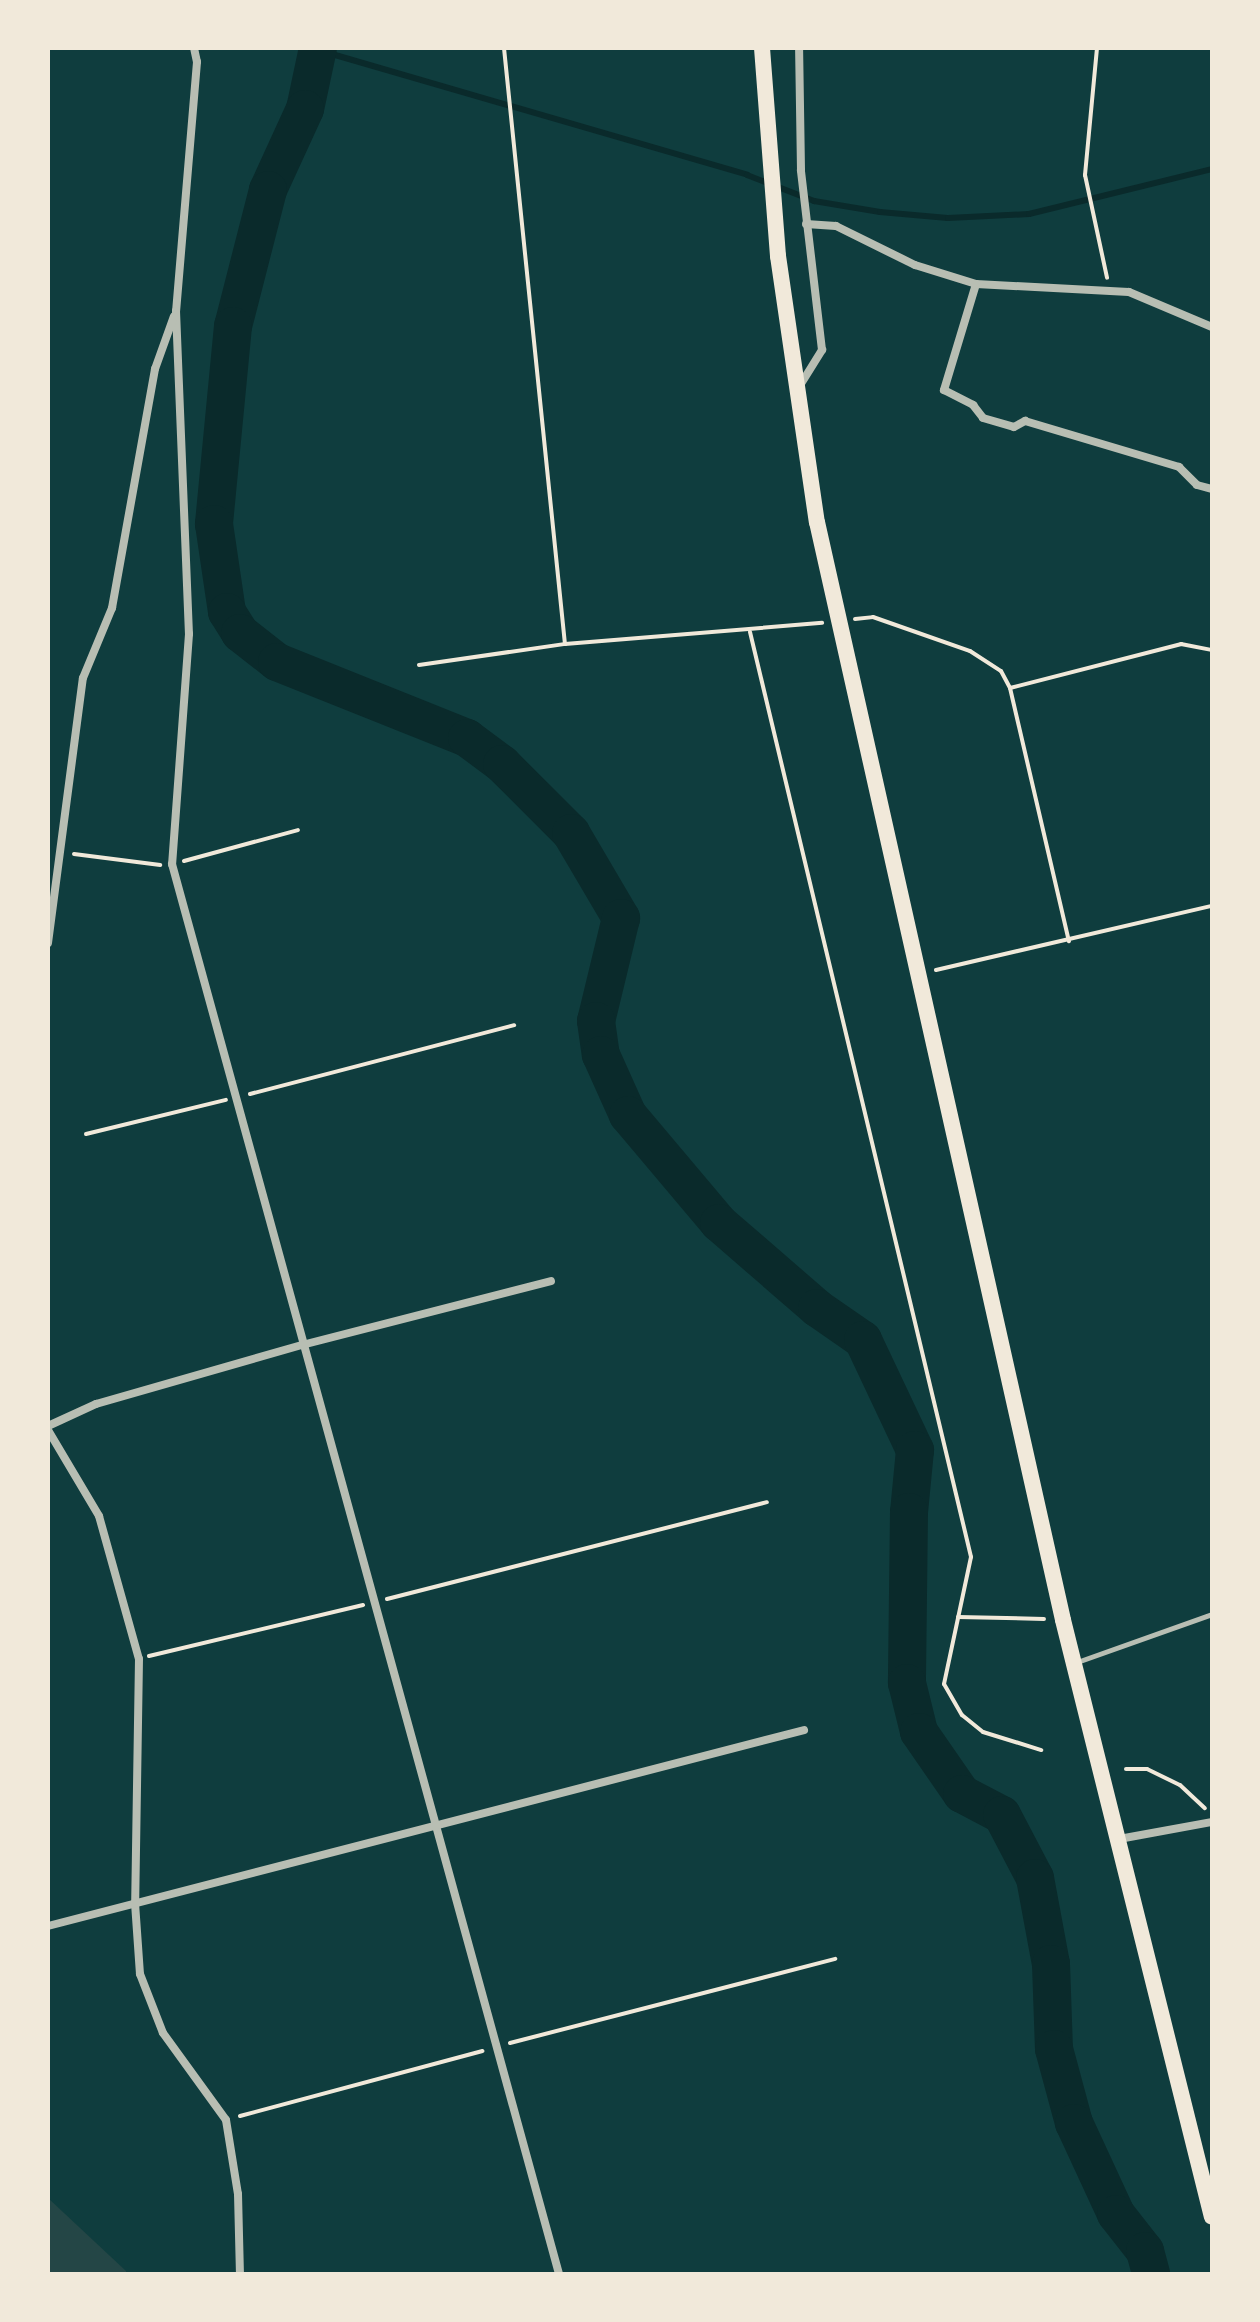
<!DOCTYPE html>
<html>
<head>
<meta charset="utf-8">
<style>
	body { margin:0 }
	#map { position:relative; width:1260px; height:2322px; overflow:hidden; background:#0f3d3e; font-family:"Libre Baskerville",serif }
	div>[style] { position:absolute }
	.green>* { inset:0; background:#244646 }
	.stream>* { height:6px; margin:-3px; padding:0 3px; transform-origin:3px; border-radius:3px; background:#0a2a2b }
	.river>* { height:38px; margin:-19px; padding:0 19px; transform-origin:19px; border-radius:19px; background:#0a2a2b }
	.path>* { height:4px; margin:-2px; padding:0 2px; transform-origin:2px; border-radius:2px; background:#f1e9da }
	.service>* { height:5px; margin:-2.5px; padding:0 2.5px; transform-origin:2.5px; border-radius:2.5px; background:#b8beb3 }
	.minor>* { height:8px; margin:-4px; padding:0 4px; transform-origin:4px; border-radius:4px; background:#b8beb3 }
	.trunk>* { height:16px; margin:-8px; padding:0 8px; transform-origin:8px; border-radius:8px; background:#f1e9da }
	span { translate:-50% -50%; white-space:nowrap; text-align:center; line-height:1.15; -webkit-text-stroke:8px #f1e9da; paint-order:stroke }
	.frame { position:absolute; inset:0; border:50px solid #f1e9da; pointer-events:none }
</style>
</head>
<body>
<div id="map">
	<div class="green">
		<i style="clip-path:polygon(48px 2198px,126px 2271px,126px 2274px,48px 2274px)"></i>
	</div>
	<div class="stream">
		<i style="left:318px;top:50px;width:447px;rotate:16.2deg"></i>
		<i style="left:747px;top:175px;width:72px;rotate:21.2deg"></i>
		<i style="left:814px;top:201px;width:67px;rotate:9.5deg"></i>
		<i style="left:880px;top:212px;width:68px;rotate:5deg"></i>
		<i style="left:948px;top:218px;width:81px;rotate:-2.8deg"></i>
		<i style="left:1029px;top:214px;width:188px;rotate:-13.8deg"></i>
	</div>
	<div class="river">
		<i style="left:318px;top:48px;width:62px;rotate:102deg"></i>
		<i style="left:305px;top:109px;width:89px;rotate:114.6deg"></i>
		<i style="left:268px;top:190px;width:140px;rotate:104.4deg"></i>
		<i style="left:233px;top:326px;width:199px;rotate:95.5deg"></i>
		<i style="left:214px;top:524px;width:89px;rotate:81.6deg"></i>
		<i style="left:227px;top:612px;width:25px;rotate:58deg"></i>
		<i style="left:240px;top:633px;width:47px;rotate:38.1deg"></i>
		<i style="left:277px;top:662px;width:205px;rotate:21.8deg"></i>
		<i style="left:467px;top:738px;width:44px;rotate:36.6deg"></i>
		<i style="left:502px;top:764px;width:98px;rotate:45deg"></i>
		<i style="left:571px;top:833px;width:99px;rotate:59.5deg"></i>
		<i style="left:621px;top:918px;width:106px;rotate:103.6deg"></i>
		<i style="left:596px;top:1021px;width:34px;rotate:82deg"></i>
		<i style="left:601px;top:1055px;width:66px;rotate:65.8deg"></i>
		<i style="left:628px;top:1115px;width:141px;rotate:49.9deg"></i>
		<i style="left:719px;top:1223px;width:130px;rotate:40.9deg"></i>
		<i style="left:817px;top:1308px;width:56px;rotate:34.8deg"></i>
		<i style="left:863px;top:1340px;width:122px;rotate:64.7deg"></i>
		<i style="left:915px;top:1450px;width:62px;rotate:95.5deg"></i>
		<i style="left:909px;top:1512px;width:171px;rotate:90.7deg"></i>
		<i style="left:907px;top:1683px;width:50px;rotate:76.2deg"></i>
		<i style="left:919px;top:1732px;width:75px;rotate:55.3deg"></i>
		<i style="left:962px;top:1794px;width:45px;rotate:27.7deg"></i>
		<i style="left:1002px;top:1815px;width:71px;rotate:62.4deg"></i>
		<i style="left:1035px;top:1878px;width:87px;rotate:79.5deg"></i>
		<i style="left:1051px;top:1964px;width:85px;rotate:88deg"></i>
		<i style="left:1054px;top:2049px;width:77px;rotate:74.9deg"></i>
		<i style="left:1074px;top:2123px;width:100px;rotate:65.2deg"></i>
		<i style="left:1116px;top:2214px;width:47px;rotate:51.9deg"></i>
		<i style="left:1145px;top:2251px;width:24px;rotate:75deg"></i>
	</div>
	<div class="path">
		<i style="left:504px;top:48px;width:599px;rotate:84.16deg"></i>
		<i style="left:1097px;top:48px;width:128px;rotate:95.4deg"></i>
		<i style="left:1085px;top:175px;width:105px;rotate:77.9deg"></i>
		<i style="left:855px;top:619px;width:18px;rotate:-6deg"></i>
		<i style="left:873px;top:617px;width:103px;rotate:19.3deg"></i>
		<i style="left:970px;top:651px;width:37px;rotate:33deg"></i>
		<i style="left:1001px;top:671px;width:19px;rotate:62deg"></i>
		<i style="left:1010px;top:688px;width:177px;rotate:-14.4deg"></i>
		<i style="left:1181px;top:644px;width:32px;rotate:11deg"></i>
		<i style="left:750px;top:632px;width:951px;rotate:76.56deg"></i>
		<i style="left:971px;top:1557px;width:130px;rotate:102deg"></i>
		<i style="left:944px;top:1684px;width:36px;rotate:60deg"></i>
		<i style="left:962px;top:1715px;width:27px;rotate:39deg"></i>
		<i style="left:983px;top:1732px;width:61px;rotate:17.2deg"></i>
		<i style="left:419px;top:665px;width:148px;rotate:-8.2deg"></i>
		<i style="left:565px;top:644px;width:258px;rotate:-4.7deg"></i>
		<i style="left:1010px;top:688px;width:260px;rotate:76.9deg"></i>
		<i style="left:74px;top:854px;width:87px;rotate:7.3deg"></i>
		<i style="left:184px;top:861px;width:118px;rotate:-15.2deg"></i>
		<i style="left:936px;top:970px;width:283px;rotate:-13.1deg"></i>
		<i style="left:250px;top:1094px;width:273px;rotate:-14.6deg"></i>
		<i style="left:86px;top:1134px;width:144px;rotate:-13.7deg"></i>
		<i style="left:387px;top:1599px;width:392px;rotate:-14.3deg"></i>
		<i style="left:958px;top:1617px;width:86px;rotate:1.3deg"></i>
		<i style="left:149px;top:1656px;width:220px;rotate:-13.4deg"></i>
		<i style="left:1126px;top:1769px;width:21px"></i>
		<i style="left:1147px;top:1769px;width:37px;rotate:26deg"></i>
		<i style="left:1180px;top:1785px;width:34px;rotate:43deg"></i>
		<i style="left:510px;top:2043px;width:336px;rotate:-14.5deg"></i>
		<i style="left:240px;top:2116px;width:251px;rotate:-15deg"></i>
	</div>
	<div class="service">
		<i style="left:1077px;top:1662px;width:143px;rotate:-19.6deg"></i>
	</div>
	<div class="minor">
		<i style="left:194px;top:48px;width:14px;rotate:78deg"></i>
		<i style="left:197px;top:62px;width:250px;rotate:94.8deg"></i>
		<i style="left:176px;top:311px;width:323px;rotate:87.7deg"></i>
		<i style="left:189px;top:634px;width:231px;rotate:94.2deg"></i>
		<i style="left:172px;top:864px;width:1462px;rotate:74.65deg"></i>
		<i style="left:806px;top:224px;width:30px;rotate:4deg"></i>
		<i style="left:836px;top:226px;width:88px;rotate:26.3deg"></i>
		<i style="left:915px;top:265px;width:64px;rotate:17.3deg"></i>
		<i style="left:976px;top:284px;width:111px;rotate:106.8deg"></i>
		<i style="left:944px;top:390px;width:33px;rotate:27deg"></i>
		<i style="left:973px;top:405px;width:16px;rotate:52deg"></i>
		<i style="left:983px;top:418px;width:32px;rotate:16deg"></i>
		<i style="left:1014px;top:427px;width:13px;rotate:-29deg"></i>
		<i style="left:1025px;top:421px;width:161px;rotate:16.6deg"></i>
		<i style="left:1179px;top:467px;width:25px;rotate:45deg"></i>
		<i style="left:1197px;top:485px;width:16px;rotate:15deg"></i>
		<i style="left:976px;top:284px;width:153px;rotate:3deg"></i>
		<i style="left:1129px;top:292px;width:90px;rotate:22.9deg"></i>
		<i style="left:799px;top:387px;width:44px;rotate:-58.1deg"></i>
		<i style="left:822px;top:350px;width:181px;rotate:-96.7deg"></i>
		<i style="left:801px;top:170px;width:122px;rotate:-90.9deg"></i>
		<i style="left:48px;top:943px;width:267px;rotate:-82.5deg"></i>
		<i style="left:83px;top:678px;width:76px;rotate:-67.5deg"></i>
		<i style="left:112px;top:608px;width:243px;rotate:-79.8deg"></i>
		<i style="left:155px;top:369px;width:56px;rotate:-70.3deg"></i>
		<i style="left:48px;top:1426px;width:53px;rotate:-24.6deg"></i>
		<i style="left:96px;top:1404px;width:214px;rotate:-16deg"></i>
		<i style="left:302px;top:1345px;width:257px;rotate:-14.4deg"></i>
		<i style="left:48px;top:1430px;width:100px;rotate:59.3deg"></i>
		<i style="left:99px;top:1516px;width:148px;rotate:74.4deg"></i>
		<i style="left:139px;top:1659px;width:244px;rotate:90.9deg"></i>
		<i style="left:135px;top:1903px;width:71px;rotate:86deg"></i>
		<i style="left:140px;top:1974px;width:63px;rotate:68.7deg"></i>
		<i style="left:163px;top:2033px;width:107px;rotate:54.1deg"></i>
		<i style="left:226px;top:2120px;width:75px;rotate:80.8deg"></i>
		<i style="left:238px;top:2194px;width:80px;rotate:88.6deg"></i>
		<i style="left:1119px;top:1839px;width:95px;rotate:-10.4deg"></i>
		<i style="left:48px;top:1926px;width:781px;rotate:-14.53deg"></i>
	</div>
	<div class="trunk">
		<i style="left:762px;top:48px;width:209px;rotate:85.6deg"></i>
		<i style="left:778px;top:256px;width:269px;rotate:81.7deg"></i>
		<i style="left:817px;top:522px;width:1125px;rotate:77.37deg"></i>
		<i style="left:1063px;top:1620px;width:615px;rotate:75.99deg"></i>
	</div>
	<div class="frame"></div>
</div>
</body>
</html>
